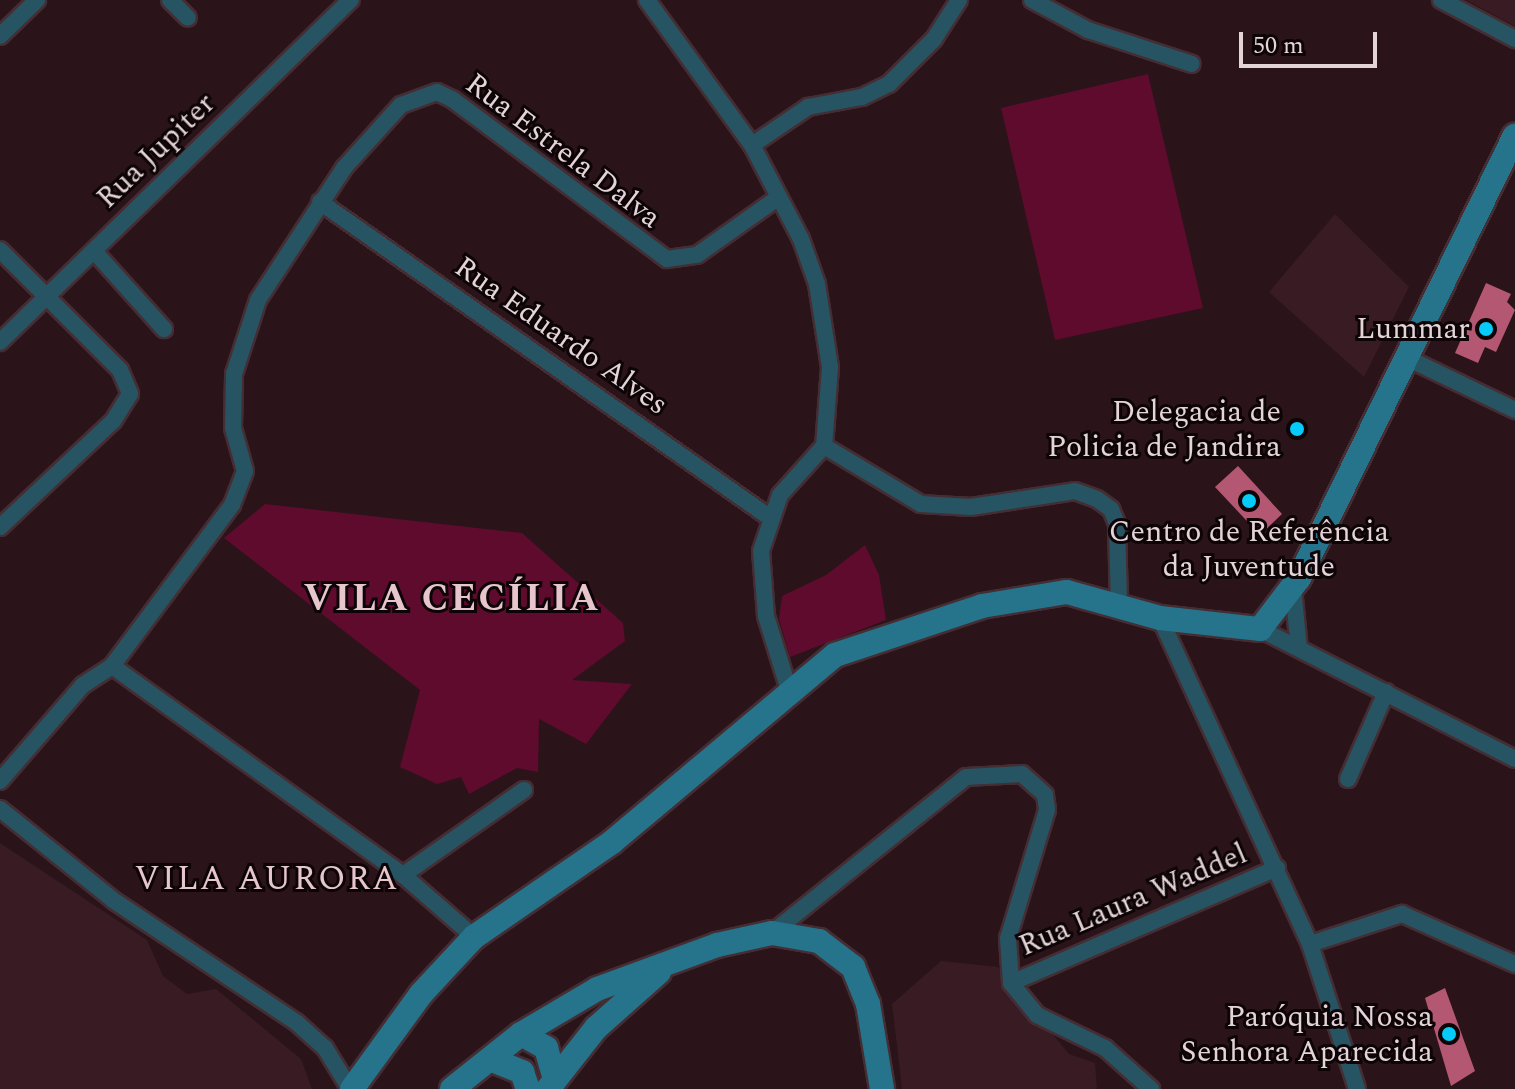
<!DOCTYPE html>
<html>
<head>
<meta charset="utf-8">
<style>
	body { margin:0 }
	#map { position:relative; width:1515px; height:1089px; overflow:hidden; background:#2a1319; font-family:Spectral,serif }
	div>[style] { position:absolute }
	.built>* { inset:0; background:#381b23 }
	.green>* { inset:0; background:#5f0b2d }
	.building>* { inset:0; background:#b35772 }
	.roads { filter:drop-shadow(2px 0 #442e34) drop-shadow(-2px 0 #442e34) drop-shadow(0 2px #442e34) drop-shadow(0 -2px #442e34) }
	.street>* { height:16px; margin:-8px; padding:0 8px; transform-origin:8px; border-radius:8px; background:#275463 }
	.secondary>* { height:24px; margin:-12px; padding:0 12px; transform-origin:12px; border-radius:12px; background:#25748c }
	.dots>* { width:22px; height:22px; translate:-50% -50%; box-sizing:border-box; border:4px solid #0c0406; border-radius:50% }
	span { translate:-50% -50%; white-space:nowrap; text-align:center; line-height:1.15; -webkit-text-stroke:6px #0c0406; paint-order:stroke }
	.street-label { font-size:30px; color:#e4d3d7 }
	.poi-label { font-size:30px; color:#e4d3d7 }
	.right { translate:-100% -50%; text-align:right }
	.quarter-label { font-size:34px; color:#e6c5cc; letter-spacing:2px }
	.district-label { font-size:38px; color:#e6c5cc; font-weight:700; letter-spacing:2px }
	.scale { position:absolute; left:1239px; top:32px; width:138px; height:36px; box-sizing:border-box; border:4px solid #e4d3d7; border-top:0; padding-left:10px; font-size:24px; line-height:28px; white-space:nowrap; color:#e4d3d7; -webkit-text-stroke:6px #0c0406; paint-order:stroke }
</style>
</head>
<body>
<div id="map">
	<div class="built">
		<i style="clip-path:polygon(1466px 0,1515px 0,1515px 26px)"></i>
		<i style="clip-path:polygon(1335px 214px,1409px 287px,1364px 377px,1269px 292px)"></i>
		<i style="clip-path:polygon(0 843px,147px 940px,163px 976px,187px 994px,216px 989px,301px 1059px,312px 1089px,0 1089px)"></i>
		<i style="clip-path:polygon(941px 961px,998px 967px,1069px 1054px,1095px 1063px,1097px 1089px,902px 1089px,892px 1004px)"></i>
	</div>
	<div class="green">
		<i style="clip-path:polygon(1148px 74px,1203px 308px,1055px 340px,1001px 108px)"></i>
		<i style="clip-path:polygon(265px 504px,522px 533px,623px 623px,625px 641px,572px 680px,632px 684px,586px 744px,539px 719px,538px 772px,517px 768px,469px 794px,461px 777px,437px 784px,400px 767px,420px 690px,224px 538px)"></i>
		<i style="clip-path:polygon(865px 545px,879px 575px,886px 620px,790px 657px,779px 619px,782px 596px,826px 575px)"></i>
	</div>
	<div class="building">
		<i style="clip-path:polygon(1486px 283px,1511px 294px,1507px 302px,1515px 310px,1496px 352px,1485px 347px,1478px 363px,1455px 353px)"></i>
		<i style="clip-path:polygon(1238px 466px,1282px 514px,1260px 535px,1215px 487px)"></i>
		<i style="clip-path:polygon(1445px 988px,1475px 1071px,1451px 1086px,1425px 998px)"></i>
	</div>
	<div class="roads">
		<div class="street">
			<i style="left:170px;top:0;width:25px;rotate:45deg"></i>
			<i style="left:647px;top:0;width:179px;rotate:54.1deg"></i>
			<i style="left:752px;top:145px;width:106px;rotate:62.5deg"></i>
			<i style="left:801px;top:239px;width:48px;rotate:70.4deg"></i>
			<i style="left:817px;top:284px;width:84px;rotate:81.1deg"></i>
			<i style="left:830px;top:367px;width:79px;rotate:94.3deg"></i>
			<i style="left:1032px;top:0;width:64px;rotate:28.2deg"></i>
			<i style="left:1088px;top:30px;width:109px;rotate:18.1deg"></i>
			<i style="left:1441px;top:0;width:84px;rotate:27.8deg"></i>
			<i style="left:0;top:36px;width:52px;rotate:-44.2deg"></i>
			<i style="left:752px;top:145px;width:68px;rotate:-34.2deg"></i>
			<i style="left:808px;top:107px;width:55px;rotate:-10.5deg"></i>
			<i style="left:862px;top:97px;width:30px;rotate:-26deg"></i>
			<i style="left:889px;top:84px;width:64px;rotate:-45deg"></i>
			<i style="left:934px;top:39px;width:46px;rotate:-57.3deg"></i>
			<i style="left:320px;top:202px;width:548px;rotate:35.05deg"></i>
			<i style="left:0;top:250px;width:170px;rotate:45deg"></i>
			<i style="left:120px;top:370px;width:26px;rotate:67deg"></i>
			<i style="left:130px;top:394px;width:32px;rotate:122deg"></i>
			<i style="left:113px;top:421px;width:155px;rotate:136.8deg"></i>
			<i style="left:94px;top:251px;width:105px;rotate:48.1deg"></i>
			<i style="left:0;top:342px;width:490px;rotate:-44.3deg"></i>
			<i style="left:1407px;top:358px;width:120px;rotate:25.7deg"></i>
			<i style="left:824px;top:446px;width:113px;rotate:30.9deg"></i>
			<i style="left:921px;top:504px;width:50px;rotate:3.4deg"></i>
			<i style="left:971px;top:507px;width:105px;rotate:-8.7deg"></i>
			<i style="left:1075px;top:491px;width:23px;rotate:20deg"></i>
			<i style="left:1097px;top:499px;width:17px;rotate:36deg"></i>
			<i style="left:1111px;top:509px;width:16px;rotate:68deg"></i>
			<i style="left:1117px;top:524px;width:80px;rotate:88.6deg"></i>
			<i style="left:1293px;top:588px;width:61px;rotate:84.4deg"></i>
			<i style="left:1160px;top:618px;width:359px;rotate:65.3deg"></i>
			<i style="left:1310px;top:944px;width:152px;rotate:72deg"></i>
			<i style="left:1260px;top:629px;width:286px;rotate:27deg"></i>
			<i style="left:112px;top:666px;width:358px;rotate:35.7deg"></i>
			<i style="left:403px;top:875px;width:94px;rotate:41.1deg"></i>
			<i style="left:789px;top:690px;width:77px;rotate:-107.3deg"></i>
			<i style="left:766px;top:616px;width:65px;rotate:-94.4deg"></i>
			<i style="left:761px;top:551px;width:59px;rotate:-71.3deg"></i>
			<i style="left:780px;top:495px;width:66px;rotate:-48.1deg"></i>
			<i style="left:1348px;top:779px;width:95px;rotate:-66.4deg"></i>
			<i style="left:0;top:781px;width:127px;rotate:-49.2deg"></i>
			<i style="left:83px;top:685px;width:35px;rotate:-33deg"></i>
			<i style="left:112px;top:666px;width:201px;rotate:-53.3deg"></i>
			<i style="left:232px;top:505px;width:36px;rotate:-69deg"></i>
			<i style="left:245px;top:471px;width:45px;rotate:-105.6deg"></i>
			<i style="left:233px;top:428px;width:54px;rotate:-88.9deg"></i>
			<i style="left:234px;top:374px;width:78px;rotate:-72deg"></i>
			<i style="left:258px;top:300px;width:158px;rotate:-56.9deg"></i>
			<i style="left:344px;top:168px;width:85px;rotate:-47.9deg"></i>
			<i style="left:401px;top:105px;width:38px;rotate:-20deg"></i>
			<i style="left:437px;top:92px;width:17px;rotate:25deg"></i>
			<i style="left:452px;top:99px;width:268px;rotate:36.7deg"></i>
			<i style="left:667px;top:259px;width:30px;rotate:-8deg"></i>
			<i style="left:697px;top:255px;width:100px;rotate:-35.3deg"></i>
			<i style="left:0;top:809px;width:145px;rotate:38.8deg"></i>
			<i style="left:113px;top:900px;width:220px;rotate:33.7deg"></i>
			<i style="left:296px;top:1022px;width:39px;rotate:42deg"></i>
			<i style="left:325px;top:1048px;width:48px;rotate:58.6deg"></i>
			<i style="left:403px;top:875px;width:148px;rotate:-35.1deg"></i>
			<i style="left:772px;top:933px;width:249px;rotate:-38.8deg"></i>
			<i style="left:966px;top:777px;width:56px;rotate:-3.1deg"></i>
			<i style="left:1022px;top:774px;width:31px;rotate:42deg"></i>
			<i style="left:1045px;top:795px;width:15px;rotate:82deg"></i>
			<i style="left:1047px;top:810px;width:134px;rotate:106.9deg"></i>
			<i style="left:1008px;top:938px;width:45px;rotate:86.2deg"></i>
			<i style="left:1011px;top:983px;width:41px;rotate:50.9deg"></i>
			<i style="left:1037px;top:1015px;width:76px;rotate:25.9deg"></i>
			<i style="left:1105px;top:1048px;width:62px;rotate:41.7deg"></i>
			<i style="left:1310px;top:944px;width:97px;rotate:-18.1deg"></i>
			<i style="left:1402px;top:914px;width:124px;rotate:23.9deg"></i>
			<i style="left:1011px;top:983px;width:290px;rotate:-23.4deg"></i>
		</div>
		<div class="secondary">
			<i style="left:521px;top:1034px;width:29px;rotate:29deg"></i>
			<i style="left:546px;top:1048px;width:33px;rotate:74deg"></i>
			<i style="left:490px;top:1059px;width:35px;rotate:22deg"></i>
			<i style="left:522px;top:1072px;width:18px;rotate:71deg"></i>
			<i style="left:352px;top:1089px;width:117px;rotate:-54deg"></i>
			<i style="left:421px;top:994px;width:78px;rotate:-47.1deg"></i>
			<i style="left:474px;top:937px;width:168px;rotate:-34.5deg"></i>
			<i style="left:612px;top:842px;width:291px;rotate:-40deg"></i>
			<i style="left:835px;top:655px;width:155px;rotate:-18.4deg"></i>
			<i style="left:982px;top:606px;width:86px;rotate:-9.4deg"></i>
			<i style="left:1067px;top:592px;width:97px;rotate:15.6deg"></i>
			<i style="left:1160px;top:618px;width:101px;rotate:6.3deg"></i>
			<i style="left:1260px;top:629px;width:64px;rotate:-52.6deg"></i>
			<i style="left:1299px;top:578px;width:492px;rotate:-64deg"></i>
			<i style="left:452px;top:1089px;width:88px;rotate:-38.6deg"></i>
			<i style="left:521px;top:1034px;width:88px;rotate:-30.6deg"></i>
			<i style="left:597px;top:989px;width:128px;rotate:-20.1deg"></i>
			<i style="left:717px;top:945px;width:56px;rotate:-12.3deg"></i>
			<i style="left:772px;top:933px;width:48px;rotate:9.7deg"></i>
			<i style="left:819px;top:941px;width:43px;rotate:37.4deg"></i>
			<i style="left:853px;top:967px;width:40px;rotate:68deg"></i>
			<i style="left:868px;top:1004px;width:86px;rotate:80.6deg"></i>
			<i style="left:548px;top:1089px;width:78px;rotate:-51.8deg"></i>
			<i style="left:596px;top:1028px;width:84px;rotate:-41.6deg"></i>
		</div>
	</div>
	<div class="dots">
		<i style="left:1486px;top:329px;background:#06cbf9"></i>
		<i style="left:1297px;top:429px;background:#06cbf9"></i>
		<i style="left:1249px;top:501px;background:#06cbf9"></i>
		<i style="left:1449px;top:1034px;background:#06cbf9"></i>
	</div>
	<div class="street-label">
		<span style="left:156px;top:151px;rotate:-44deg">Rua Jupiter</span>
		<span style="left:563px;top:151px;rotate:37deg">Rua Estrela Dalva</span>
		<span style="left:561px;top:336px;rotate:35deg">Rua Eduardo Alves</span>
		<span style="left:1133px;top:900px;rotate:-23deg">Rua Laura Waddel</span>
	</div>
	<div class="poi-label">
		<span class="right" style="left:1470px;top:329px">Lummar</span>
		<span class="right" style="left:1281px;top:429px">Delegacia de<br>Policia de Jandira</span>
		<span style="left:1249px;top:549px">Centro de Referência<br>da Juventude</span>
		<span class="right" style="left:1433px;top:1034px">Paróquia Nossa<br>Senhora Aparecida</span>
	</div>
	<div class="quarter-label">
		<span style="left:267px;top:880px">VILA AURORA</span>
	</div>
	<div class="district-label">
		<span style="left:452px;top:600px">VILA CECÍLIA</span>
	</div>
	<div class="scale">50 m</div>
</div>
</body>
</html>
